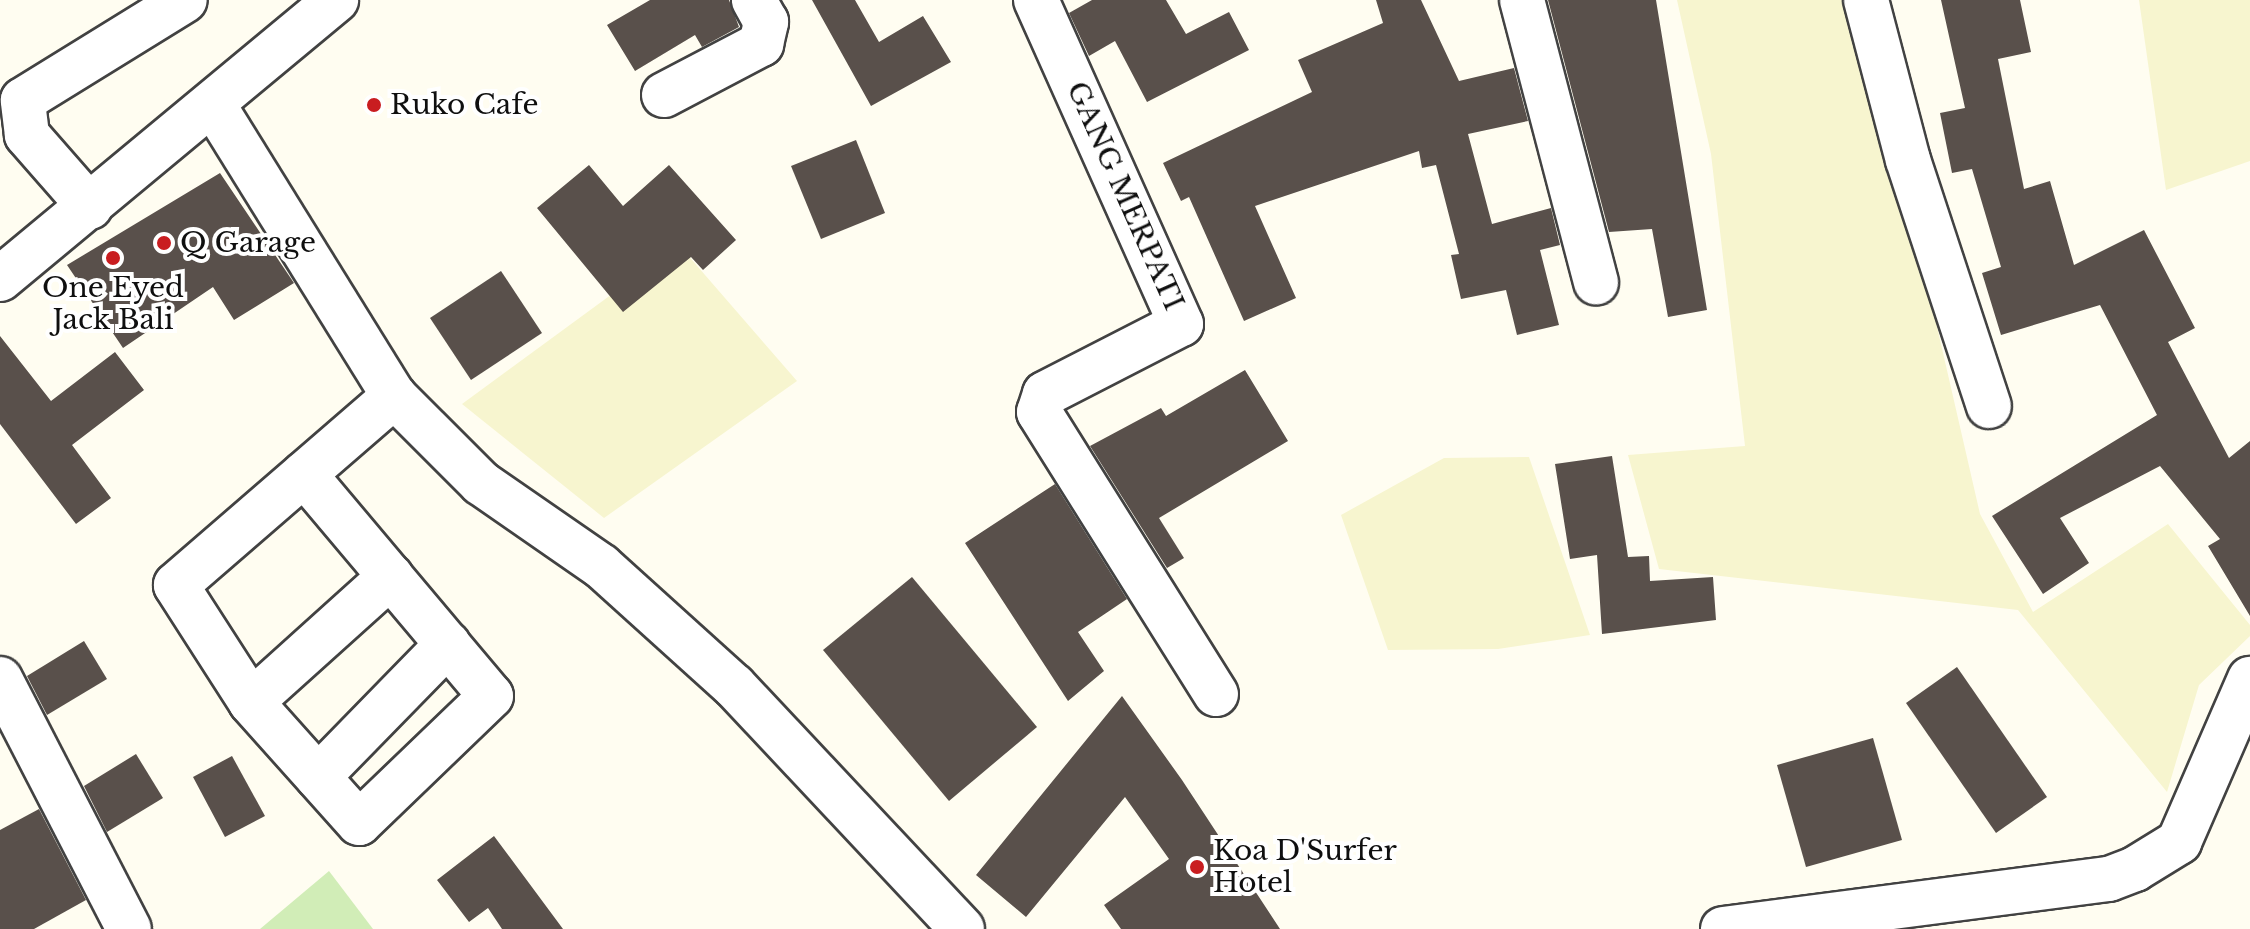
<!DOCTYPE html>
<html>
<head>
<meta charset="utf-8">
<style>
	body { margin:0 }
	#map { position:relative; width:2250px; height:929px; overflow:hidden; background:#fffdf1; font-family:"Libre Baskerville",serif }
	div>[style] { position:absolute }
	.farmland>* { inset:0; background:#f7f5cf }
	.green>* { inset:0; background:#d1edb7 }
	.building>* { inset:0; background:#59504b }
	.roads { filter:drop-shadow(2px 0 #424242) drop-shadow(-2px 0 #424242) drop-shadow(0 2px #424242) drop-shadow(0 -2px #424242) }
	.minor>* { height:44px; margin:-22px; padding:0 22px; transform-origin:22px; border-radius:22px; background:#fff }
	.dots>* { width:22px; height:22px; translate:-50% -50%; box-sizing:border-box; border:4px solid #fff; border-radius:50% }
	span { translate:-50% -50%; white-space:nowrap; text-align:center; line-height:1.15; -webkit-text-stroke:8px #fff; paint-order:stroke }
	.poi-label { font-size:28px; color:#0f0f0f }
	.left { translate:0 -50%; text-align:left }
	.street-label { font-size:28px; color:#0f0f0f }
</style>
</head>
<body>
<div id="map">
	<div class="farmland">
		<i style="clip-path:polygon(1677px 0,1862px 0,1980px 514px,2033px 612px,2168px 524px,2250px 625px,2250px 636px,2199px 685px,2167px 792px,2018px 610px,1659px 569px,1628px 455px,1745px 446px,1711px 154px)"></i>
		<i style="clip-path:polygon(2139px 0,2250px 0,2250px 161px,2166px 190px)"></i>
		<i style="clip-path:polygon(679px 245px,797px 381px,604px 518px,462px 404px)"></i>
		<i style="clip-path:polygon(1529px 457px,1590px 635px,1498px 649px,1388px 650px,1341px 515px,1444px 458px)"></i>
	</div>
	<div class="green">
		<i style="clip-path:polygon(329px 871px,373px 929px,260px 929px)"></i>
	</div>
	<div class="building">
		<i style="clip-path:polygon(650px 0,729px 0,739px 27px,702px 47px,695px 35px,635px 71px,607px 25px)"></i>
		<i style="clip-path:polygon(812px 0,855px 0,879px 42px,923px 16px,951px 62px,871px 106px)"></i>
		<i style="clip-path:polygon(1092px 0,1166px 0,1186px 34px,1229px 12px,1249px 50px,1147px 102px,1115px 41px,1089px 56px,1069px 13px)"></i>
		<i style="clip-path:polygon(1376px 0,1421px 0,1459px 81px,1514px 68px,1528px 121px,1468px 134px,1492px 224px,1551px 208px,1560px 245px,1540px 250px,1559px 325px,1517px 335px,1506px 290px,1461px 299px,1451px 255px,1459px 254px,1436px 165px,1422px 168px,1419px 151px,1255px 206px,1296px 298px,1244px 321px,1189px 197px,1181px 201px,1163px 163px,1312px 92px,1298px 60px,1383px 23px)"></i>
		<i style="clip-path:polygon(1548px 0,1656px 0,1707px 310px,1668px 317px,1652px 229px,1609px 232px)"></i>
		<i style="clip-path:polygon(1941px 0,2020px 0,2031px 52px,1998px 59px,2024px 189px,2050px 181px,2074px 265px,2144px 230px,2195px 328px,2168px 342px,2229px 458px,2250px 441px,2250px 616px,2208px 546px,2220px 539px,2160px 466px,2060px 518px,2089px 563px,2043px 594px,1992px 516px,2157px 415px,2100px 305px,2001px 335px,1982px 273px,2001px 267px,1972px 169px,1952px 173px,1940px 113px,1965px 108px)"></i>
		<i style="clip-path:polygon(856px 140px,885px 213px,821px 239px,791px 166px)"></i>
		<i style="clip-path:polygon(589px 165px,623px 206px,669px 165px,736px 240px,703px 270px,691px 257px,623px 312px,537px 208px)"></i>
		<i style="clip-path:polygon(220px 173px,294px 283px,234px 320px,213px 287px,123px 348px,67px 265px)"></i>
		<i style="clip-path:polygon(501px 271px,542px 333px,471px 380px,430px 318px)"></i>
		<i style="clip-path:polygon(0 336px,51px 401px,115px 352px,144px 390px,72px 445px,111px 498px,76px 524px,0 424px)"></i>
		<i style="clip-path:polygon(1245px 370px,1288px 441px,1159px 518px,1184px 558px,1167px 568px,1090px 446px,1161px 408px,1166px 416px)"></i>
		<i style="clip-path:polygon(1612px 456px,1628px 557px,1649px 556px,1650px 581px,1713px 577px,1716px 620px,1602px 634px,1597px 555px,1570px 559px,1555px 464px)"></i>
		<i style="clip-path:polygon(1055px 484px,1127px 599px,1078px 632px,1104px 671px,1068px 701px,965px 543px)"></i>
		<i style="clip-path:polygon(912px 577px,1037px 727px,949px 801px,823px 650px)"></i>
		<i style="clip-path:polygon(84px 641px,107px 679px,47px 715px,27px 676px)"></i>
		<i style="clip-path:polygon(1957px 667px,2047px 797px,1996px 833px,1906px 703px)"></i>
		<i style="clip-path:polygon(1122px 696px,1182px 780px,1280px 929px,1121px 929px,1104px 905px,1169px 859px,1125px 797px,1026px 917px,976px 875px)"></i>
		<i style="clip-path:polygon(1873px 738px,1902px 840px,1806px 867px,1777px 765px)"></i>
		<i style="clip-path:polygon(136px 754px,163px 798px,107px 832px,84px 786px)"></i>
		<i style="clip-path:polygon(232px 756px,265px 816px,225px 837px,193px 777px)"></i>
		<i style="clip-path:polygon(39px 809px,86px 900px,34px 929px,0 929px,0 830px)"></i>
		<i style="clip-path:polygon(494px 836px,563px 929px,502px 929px,488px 908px,469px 922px,437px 880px)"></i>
	</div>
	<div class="roads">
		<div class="minor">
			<i style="left:1036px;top:0;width:355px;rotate:65.9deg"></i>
			<i style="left:1181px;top:324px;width:153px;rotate:152.8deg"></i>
			<i style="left:1045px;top:394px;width:19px;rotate:108deg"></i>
			<i style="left:1039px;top:412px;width:333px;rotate:57.9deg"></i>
			<i style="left:1522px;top:0;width:292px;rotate:75.3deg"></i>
			<i style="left:1866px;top:0;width:165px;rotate:75.3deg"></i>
			<i style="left:1908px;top:160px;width:259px;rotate:71.8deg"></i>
			<i style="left:664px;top:95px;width:110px;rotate:-27.7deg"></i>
			<i style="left:761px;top:44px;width:23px;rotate:-77deg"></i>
			<i style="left:766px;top:22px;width:25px;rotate:-119deg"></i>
			<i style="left:214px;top:106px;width:341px;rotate:58.2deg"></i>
			<i style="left:394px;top:396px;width:123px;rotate:45deg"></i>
			<i style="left:481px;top:483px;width:146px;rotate:34.7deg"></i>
			<i style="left:601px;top:566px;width:179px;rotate:42.1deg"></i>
			<i style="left:734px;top:686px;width:333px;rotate:46.8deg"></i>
			<i style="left:90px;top:207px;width:96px;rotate:-131.2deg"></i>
			<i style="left:27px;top:135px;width:35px;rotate:-97deg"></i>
			<i style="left:23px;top:100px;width:190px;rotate:-31.7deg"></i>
			<i style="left:0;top:279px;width:437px;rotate:-39.7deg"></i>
			<i style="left:304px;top:474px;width:290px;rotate:49.9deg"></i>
			<i style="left:491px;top:696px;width:183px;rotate:136.1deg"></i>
			<i style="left:359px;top:823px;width:162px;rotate:-131.8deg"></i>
			<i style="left:251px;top:702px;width:139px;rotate:-122.7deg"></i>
			<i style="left:176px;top:585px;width:289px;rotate:-40.9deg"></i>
			<i style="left:0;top:679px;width:281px;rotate:62.7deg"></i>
			<i style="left:251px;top:702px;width:188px;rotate:-42deg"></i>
			<i style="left:318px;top:777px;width:186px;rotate:-45.7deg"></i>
			<i style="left:1723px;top:929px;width:389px;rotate:-7.4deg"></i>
			<i style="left:2109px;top:879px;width:28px;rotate:-21deg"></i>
			<i style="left:2135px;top:869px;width:52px;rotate:-31.5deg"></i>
			<i style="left:2179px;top:842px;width:178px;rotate:-66.5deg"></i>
		</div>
	</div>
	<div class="dots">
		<i style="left:374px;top:105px;background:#c91d20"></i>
		<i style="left:164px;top:243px;background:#c91d20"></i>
		<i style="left:113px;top:258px;background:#c91d20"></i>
		<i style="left:1197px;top:867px;background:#c91d20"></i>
	</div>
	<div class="poi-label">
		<span class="left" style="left:390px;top:105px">Ruko Cafe</span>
		<span class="left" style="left:180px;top:243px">Q Garage</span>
		<span style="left:113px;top:304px">One Eyed<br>Jack Bali</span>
		<span class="left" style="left:1213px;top:867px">Koa D'Surfer<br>Hotel</span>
	</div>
	<div class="street-label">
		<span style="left:1125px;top:196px;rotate:66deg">GANG MERPATI</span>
	</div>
</div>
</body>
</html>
